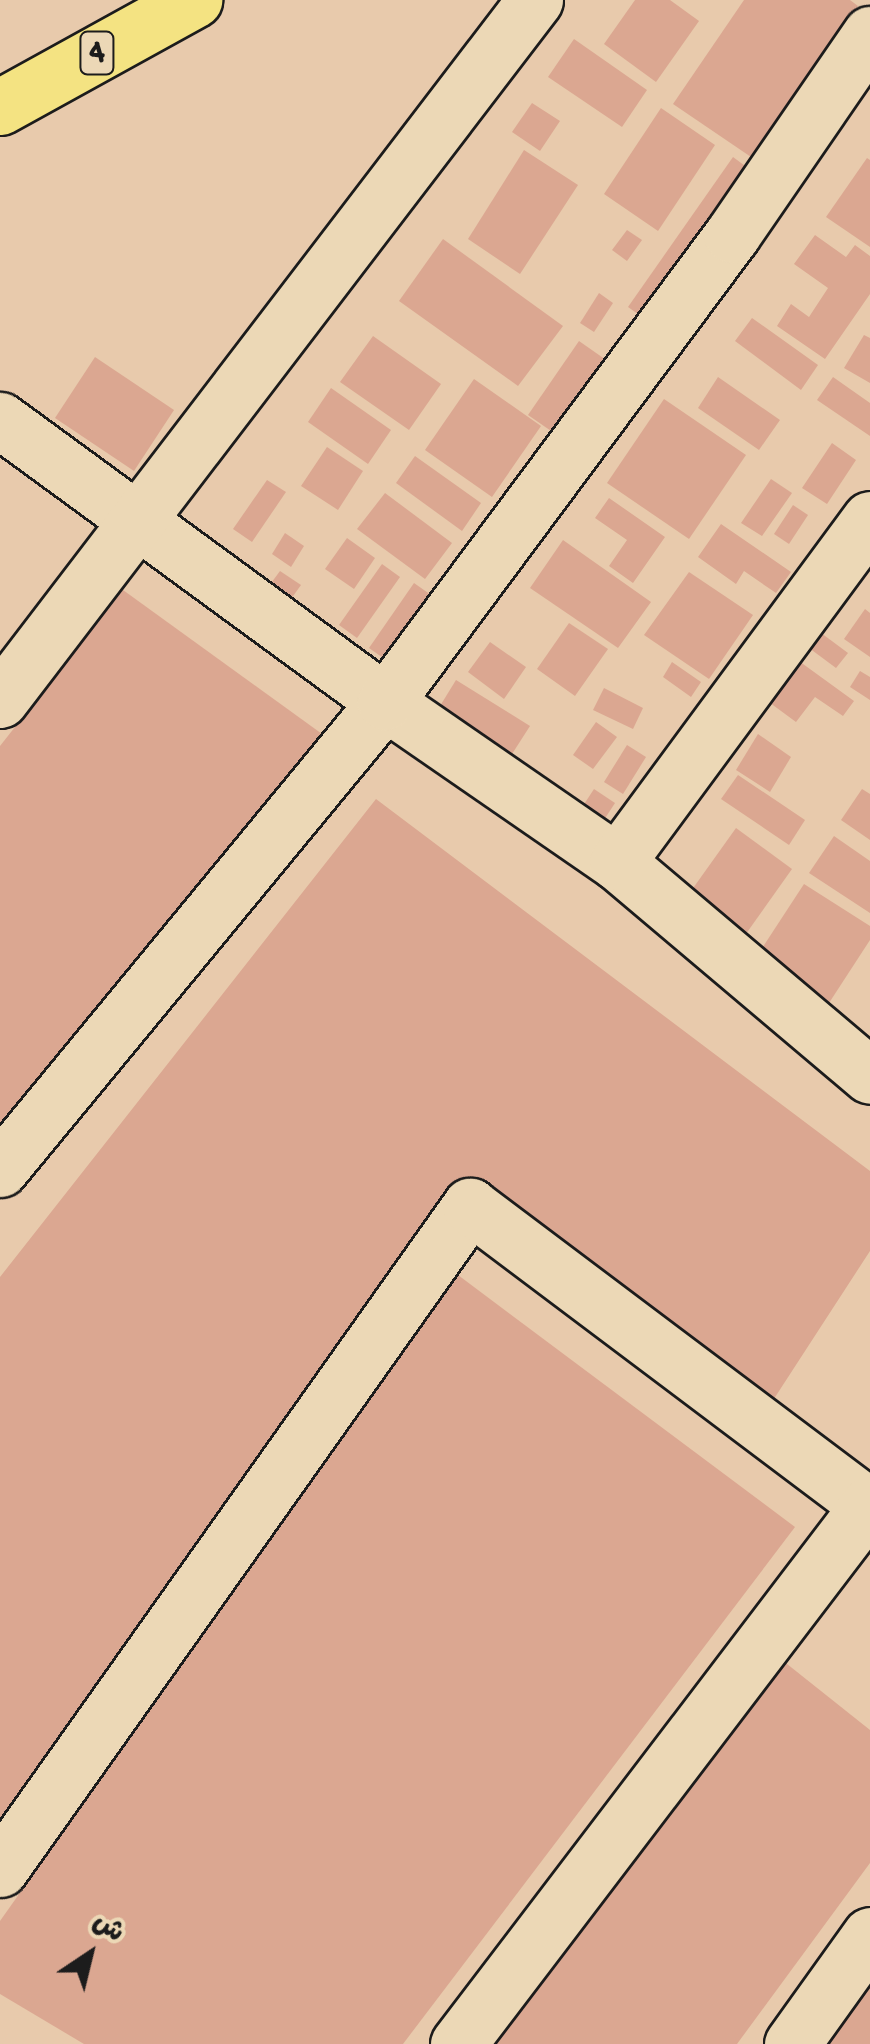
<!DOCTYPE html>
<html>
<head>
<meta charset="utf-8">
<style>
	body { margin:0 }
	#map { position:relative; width:870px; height:2044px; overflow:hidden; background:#e8caac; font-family:"Gochi Hand","Playpen Sans Arabic",sans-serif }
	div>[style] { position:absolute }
	.building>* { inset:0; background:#dba791 }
	.roads { filter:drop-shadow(2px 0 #1c1c1c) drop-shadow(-2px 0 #1c1c1c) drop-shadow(0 2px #1c1c1c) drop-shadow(0 -2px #1c1c1c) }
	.street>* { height:55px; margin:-27.5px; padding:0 27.5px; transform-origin:27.5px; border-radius:27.5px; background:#ecd8b6 }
	.highway>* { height:55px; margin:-27.5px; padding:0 27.5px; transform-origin:27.5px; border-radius:27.5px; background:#f4e382 }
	span { translate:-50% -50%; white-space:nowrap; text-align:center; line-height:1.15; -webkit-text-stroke:8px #ecd8b6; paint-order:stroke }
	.shield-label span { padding:2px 8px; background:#ecd8b6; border:2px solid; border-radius:8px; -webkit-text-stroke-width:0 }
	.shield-label { font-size:32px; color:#1c1c1c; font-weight:700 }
	.north { position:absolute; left:40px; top:1904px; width:100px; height:100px; -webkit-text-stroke:8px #ecd8b6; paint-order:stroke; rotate:35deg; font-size:28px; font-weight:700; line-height:40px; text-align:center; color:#1c1c1c }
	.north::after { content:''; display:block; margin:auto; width:35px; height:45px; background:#1c1c1c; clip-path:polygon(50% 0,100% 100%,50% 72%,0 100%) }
</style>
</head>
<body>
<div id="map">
	<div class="building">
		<i style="clip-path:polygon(635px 0,670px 0,699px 21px,656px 82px,604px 44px)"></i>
		<i style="clip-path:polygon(744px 0,850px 0,858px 6px,754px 159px,673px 104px)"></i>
		<i style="clip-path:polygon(574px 39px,647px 90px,622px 127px,548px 77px)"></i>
		<i style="clip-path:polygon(532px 103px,560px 121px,540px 151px,512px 132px)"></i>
		<i style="clip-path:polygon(661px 108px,715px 145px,658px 231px,604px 194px)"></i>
		<i style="clip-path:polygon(524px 150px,578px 185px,520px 274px,468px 239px)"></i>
		<i style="clip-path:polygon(733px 157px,756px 174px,652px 324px,628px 307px)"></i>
		<i style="clip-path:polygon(867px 158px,870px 160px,870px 247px,826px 217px)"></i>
		<i style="clip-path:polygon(627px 230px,642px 240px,627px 261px,612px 250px)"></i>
		<i style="clip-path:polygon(815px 235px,846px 257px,855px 245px,870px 256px,870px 294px,825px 359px,777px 326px,791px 304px,809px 317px,828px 288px,794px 264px)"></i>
		<i style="clip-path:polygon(443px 239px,563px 326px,518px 386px,399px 301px)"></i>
		<i style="clip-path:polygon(599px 293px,613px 303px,594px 332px,580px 323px)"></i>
		<i style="clip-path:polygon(752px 318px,818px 365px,801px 390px,735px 341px)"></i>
		<i style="clip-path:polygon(864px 335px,870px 338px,870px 383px,844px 368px)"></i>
		<i style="clip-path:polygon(373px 336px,441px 384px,409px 430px,340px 382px)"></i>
		<i style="clip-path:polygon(579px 341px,619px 369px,567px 442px,528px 415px)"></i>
		<i style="clip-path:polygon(95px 357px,174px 410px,134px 471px,55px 418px)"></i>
		<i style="clip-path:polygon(718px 377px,780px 420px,759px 450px,698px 408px)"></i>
		<i style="clip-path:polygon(833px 377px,870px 403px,870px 436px,817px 400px)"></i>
		<i style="clip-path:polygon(474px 379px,541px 426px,492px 497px,425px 450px)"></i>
		<i style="clip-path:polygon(331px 388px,391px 430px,368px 464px,308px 422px)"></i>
		<i style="clip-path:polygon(664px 399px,746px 455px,689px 539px,607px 483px)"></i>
		<i style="clip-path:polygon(832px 443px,856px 460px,827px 504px,802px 488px)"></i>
		<i style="clip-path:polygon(327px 447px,363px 471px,338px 510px,301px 486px)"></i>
		<i style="clip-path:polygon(415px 456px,481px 503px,462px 531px,396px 483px)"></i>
		<i style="clip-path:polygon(771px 479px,792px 493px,762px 536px,741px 523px)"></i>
		<i style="clip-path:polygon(267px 480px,286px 492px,252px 542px,233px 529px)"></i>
		<i style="clip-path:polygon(385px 493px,452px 543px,425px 579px,357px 529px)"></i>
		<i style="clip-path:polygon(609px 498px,665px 537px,633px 583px,609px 566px,627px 540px,595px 518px)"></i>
		<i style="clip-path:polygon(793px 505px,808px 515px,789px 544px,774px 534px)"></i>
		<i style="clip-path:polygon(721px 524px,791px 572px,776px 593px,744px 571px,736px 584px,698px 557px)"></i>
		<i style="clip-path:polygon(285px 533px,304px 546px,291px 567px,272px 554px)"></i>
		<i style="clip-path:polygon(347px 538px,375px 558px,354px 589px,325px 569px)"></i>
		<i style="clip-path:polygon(563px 540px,651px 602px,618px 648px,530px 588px)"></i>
		<i style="clip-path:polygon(382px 564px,400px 577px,357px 638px,339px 625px)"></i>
		<i style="clip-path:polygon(280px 571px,301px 585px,278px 617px,257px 602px)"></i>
		<i style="clip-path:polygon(689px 572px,753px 615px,709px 679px,644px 635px)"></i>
		<i style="clip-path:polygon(414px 583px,441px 602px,396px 667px,369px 648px)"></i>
		<i style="clip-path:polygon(123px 590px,329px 739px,0 1139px,0 746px)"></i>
		<i style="clip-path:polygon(865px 609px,870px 613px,870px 657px,844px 639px)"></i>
		<i style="clip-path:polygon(569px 623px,608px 649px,575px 696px,537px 669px)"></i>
		<i style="clip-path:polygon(813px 627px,848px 653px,836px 668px,801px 642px)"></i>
		<i style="clip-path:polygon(490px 642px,526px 667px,504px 699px,468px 672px)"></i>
		<i style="clip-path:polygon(792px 656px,854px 701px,843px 716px,815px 697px,796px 722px,762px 697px)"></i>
		<i style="clip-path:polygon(672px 662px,701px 682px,691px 697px,663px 677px)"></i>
		<i style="clip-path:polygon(860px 671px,870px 677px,870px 700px,850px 687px)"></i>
		<i style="clip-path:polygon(456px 680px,530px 726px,505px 765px,432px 719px)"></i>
		<i style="clip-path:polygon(604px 688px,643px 708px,633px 729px,593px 710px)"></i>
		<i style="clip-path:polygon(596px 722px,617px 737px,593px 769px,573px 755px)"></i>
		<i style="clip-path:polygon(758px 734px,791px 757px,770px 792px,736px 770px)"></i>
		<i style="clip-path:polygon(627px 745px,646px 757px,623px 794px,604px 782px)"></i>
		<i style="clip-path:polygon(738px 775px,805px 820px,789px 845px,721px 799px)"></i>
		<i style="clip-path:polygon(594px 789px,615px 803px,596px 832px,575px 818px)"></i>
		<i style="clip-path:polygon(862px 789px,870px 794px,870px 840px,841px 820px)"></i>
		<i style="clip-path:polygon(376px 799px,870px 1171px,870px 1251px,753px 1431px,444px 1201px,0 1827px,0 1277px)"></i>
		<i style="clip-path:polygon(736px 828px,792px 869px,743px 938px,686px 898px)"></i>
		<i style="clip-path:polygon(834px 836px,870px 861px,870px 913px,809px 873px)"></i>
		<i style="clip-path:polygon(804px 884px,870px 926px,870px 940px,829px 1003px,757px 956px)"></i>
		<i style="clip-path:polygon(458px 1275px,795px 1527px,403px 2044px,84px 2044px,0 1994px,0 1921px)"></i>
		<i style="clip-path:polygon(777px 1656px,870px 1730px,870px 1863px,737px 2044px,483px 2044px)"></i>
		<i style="clip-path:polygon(870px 1977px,870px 2044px,824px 2044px)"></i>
	</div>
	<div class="roads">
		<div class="street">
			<i style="left:0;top:420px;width:477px;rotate:36.2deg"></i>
			<i style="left:385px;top:702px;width:282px;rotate:34.6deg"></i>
			<i style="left:617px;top:862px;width:331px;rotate:40.2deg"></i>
			<i style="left:0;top:700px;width:881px;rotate:-52.61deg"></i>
			<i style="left:617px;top:862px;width:426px;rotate:-53.6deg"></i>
			<i style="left:0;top:1169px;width:605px;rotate:-50.5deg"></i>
			<i style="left:385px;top:702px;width:582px;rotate:-53.39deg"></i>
			<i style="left:732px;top:235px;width:244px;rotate:-55.5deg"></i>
			<i style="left:0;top:1869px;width:813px;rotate:-54.67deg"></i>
			<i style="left:470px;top:1206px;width:501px;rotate:36.96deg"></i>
			<i style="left:458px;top:2044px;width:680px;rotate:-52.71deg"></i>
			<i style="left:792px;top:2044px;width:134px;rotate:-54.4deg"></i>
		</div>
		<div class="highway">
			<i style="left:0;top:107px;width:222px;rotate:-28.9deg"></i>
		</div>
	</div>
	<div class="shield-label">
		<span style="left:97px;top:53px">4</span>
	</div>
	<div class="north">ش</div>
</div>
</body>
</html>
